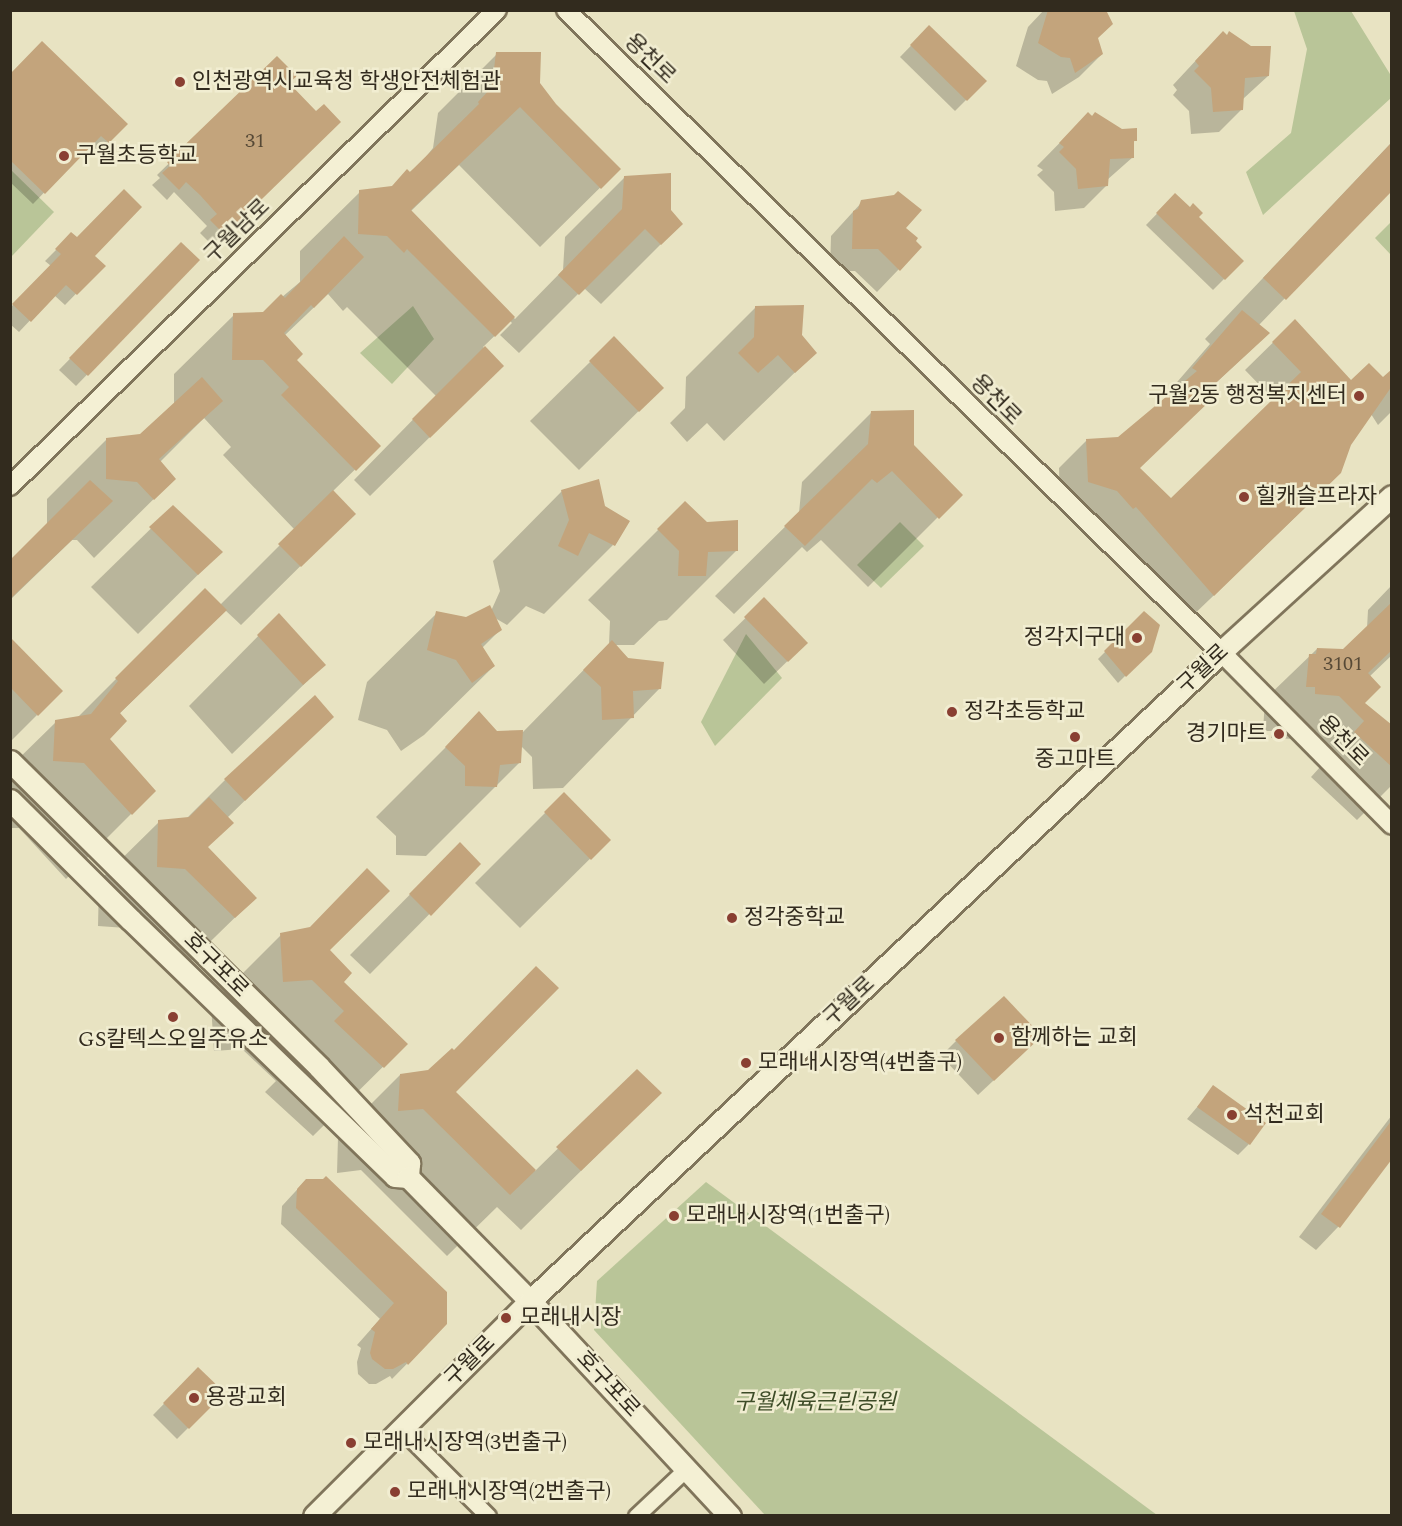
<!DOCTYPE html>
<html>
<head>
<meta charset="utf-8">
<style>
	body { margin:0 }
	#map { position:relative; width:1402px; height:1526px; overflow:hidden; background:#e8e3c2; font-family:Spectral,"Noto Sans KR",serif }
	div>[style] { position:absolute }
	.green>* { inset:0; background:#b9c598 }
	.shadow>* { inset:0; background:#0003 }
	.building>* { inset:0; background:#c3a47c }
	.roads { filter:drop-shadow(2px 0 #80755b) drop-shadow(-2px 0 #80755b) drop-shadow(0 2px #80755b) drop-shadow(0 -2px #80755b) }
	.minor>* { height:15px; margin:-7.5px; padding:0 7.5px; transform-origin:7.5px; border-radius:7.5px; background:#f4f0d4 }
	.tertiary>* { height:18px; margin:-9px; padding:0 9px; transform-origin:9px; border-radius:9px; background:#f4f0d4 }
	.secondary>* { height:21px; margin:-10.5px; padding:0 10.5px; transform-origin:10.5px; border-radius:10.5px; background:#f4f0d4 }
	.dots>* { width:16px; height:16px; translate:-50% -50%; box-sizing:border-box; border:3px solid #f1edd1; border-radius:50% }
	span { translate:-50% -50%; white-space:nowrap; text-align:center; line-height:1.15; -webkit-text-stroke:5px #f1edd1; paint-order:stroke }
	.number-label { font-size:20px; color:#564936 }
	.number-label span { -webkit-text-stroke-width:0 }
	.street-label { font-size:22px; color:#322b1e }
	.poi-label { font-size:22px; color:#322b1e }
	.left { translate:0 -50%; text-align:left }
	.right { translate:-100% -50%; text-align:right }
	.park-label { font-size:22px; color:#3d4c27; font-style:italic }
	.frame { position:absolute; inset:0; border:12px solid #322b1e; pointer-events:none }
</style>
</head>
<body>
<div id="map">
	<div class="green">
		<i style="clip-path:polygon(1294px 11px,1351px 11px,1390px 74px,1391px 98px,1263px 215px,1246px 172px,1291px 133px,1307px 49px)"></i>
		<i style="clip-path:polygon(10px 169px,54px 212px,11px 257px,10px 257px)"></i>
		<i style="clip-path:polygon(1391px 222px,1391px 255px,1375px 238px)"></i>
		<i style="clip-path:polygon(413px 306px,434px 339px,392px 384px,360px 353px)"></i>
		<i style="clip-path:polygon(900px 522px,924px 546px,881px 588px,857px 565px)"></i>
		<i style="clip-path:polygon(746px 634px,782px 678px,715px 746px,701px 722px)"></i>
		<i style="clip-path:polygon(706px 1182px,1157px 1515px,765px 1515px,594px 1330px,597px 1281px)"></i>
	</div>
	<div class="shadow">
		<i style="clip-path:polygon(1044px 10px,1105px 10px,1096px 38px,1102px 54px,1079px 77px,1052px 94px,1047px 81px,1038px 80px,1016px 66px,1028px 27px)"></i>
		<i style="clip-path:polygon(929px 27px,985px 81px,955px 111px,900px 57px)"></i>
		<i style="clip-path:polygon(497px 54px,538px 84px,555px 105px,619px 169px,540px 247px,459px 165px,411px 211px,515px 319px,563px 270px,565px 237px,625px 177px,669px 210px,681px 224px,601px 304px,584px 288px,519px 353px,500px 335px,512px 323px,510px 321px,483px 347px,502px 366px,370px 496px,354px 480px,436px 396px,347px 307px,343px 311px,328px 294px,284px 336px,295px 360px,379px 446px,332px 492px,353px 514px,241px 625px,225px 610px,119px 714px,108px 739px,154px 791px,66px 879px,19px 828px,10px 828px,10px 767px,56px 722px,77px 718px,205px 590px,220px 605px,295px 530px,223px 455px,231px 447px,204px 418px,160px 462px,174px 479px,94px 558px,77px 540px,72px 540px,10px 600px,10px 561px,47px 525px,47px 499px,106px 440px,141px 435px,174px 405px,174px 374px,234px 315px,263px 313px,300px 282px,300px 251px,360px 192px,390px 188px,421px 163px,433px 148px,438px 113px)"></i>
		<i style="clip-path:polygon(1200px 56px,1268px 76px,1243px 99px,1242px 109px,1219px 132px,1191px 134px,1189px 111px,1173px 95px,1177px 90px,1173px 85px)"></i>
		<i style="clip-path:polygon(277px 58px,287px 84px,316px 113px,339px 122px,212px 245px,200px 233px,207px 226px,174px 192px,167px 200px,152px 185px,160px 178px,157px 175px)"></i>
		<i style="clip-path:polygon(10px 76px,126px 124px,97px 153px,89px 146px,33px 204px,10px 182px)"></i>
		<i style="clip-path:polygon(1088px 114px,1122px 131px,1135px 129px,1133px 157px,1107px 180px,1107px 185px,1084px 208px,1055px 211px,1054px 192px,1037px 175px,1043px 170px,1037px 166px)"></i>
		<i style="clip-path:polygon(1392px 142px,1392px 184px,1382px 198px,1258px 326px,1268px 334px,1205px 393px,1138px 468px,1171px 500px,1274px 400px,1245px 370px,1295px 321px,1351px 382px,1383px 379px,1392px 371px,1392px 411px,1378px 425px,1371px 414px,1312px 501px,1185px 623px,1089px 518px,1060px 510px,1059px 468px,1086px 441px,1118px 439px,1168px 397px,1165px 396px,1210px 344px,1205px 339px)"></i>
		<i style="clip-path:polygon(1175px 195px,1242px 261px,1213px 290px,1146px 225px)"></i>
		<i style="clip-path:polygon(862px 202px,904px 229px,899px 269px,877px 292px,855px 271px,830px 271px,831px 236px)"></i>
		<i style="clip-path:polygon(71px 235px,103px 266px,65px 305px,54px 295px,19px 332px,10px 324px,10px 308px,51px 266px,45px 261px)"></i>
		<i style="clip-path:polygon(182px 244px,198px 260px,76px 386px,59px 370px)"></i>
		<i style="clip-path:polygon(756px 307px,800px 336px,815px 353px,724px 441px,707px 423px,687px 442px,670px 423px,685px 408px,686px 377px)"></i>
		<i style="clip-path:polygon(590px 362px,662px 388px,579px 470px,530px 421px)"></i>
		<i style="clip-path:polygon(872px 412px,912px 446px,960px 495px,868px 587px,821px 540px,807px 552px,802px 547px,734px 614px,715px 596px,799px 513px,802px 482px)"></i>
		<i style="clip-path:polygon(562px 491px,613px 545px,544px 614px,526px 606px,507px 625px,495px 618px,500px 630px,482px 648px,494px 666px,424px 735px,401px 751px,387px 730px,358px 720px,367px 682px,437px 613px,467px 619px,491px 611px,500px 591px,493px 561px)"></i>
		<i style="clip-path:polygon(685px 503px,736px 551px,667px 620px,659px 621px,634px 645px,614px 645px,660px 688px,563px 788px,533px 789px,532px 757px,521px 746px,520px 762px,426px 856px,396px 855px,396px 836px,376px 817px,479px 714px,497px 732px,523px 732px,609px 644px,610px 621px,588px 600px)"></i>
		<i style="clip-path:polygon(173px 507px,221px 552px,138px 634px,91px 587px)"></i>
		<i style="clip-path:polygon(1392px 585px,1392px 655px,1369px 677px,1363px 704px,1392px 727px,1392px 785px,1357px 820px,1311px 777px,1321px 766px,1295px 739px,1271px 738px,1272px 731px,1263px 731px,1265px 699px,1317px 649px,1344px 651px,1367px 628px,1368px 610px)"></i>
		<i style="clip-path:polygon(764px 600px,806px 643px,764px 684px,723px 640px)"></i>
		<i style="clip-path:polygon(1144px 613px,1150px 651px,1118px 683px,1098px 659px)"></i>
		<i style="clip-path:polygon(279px 615px,324px 665px,232px 754px,189px 706px)"></i>
		<i style="clip-path:polygon(10px 639px,37px 715px,10px 742px)"></i>
		<i style="clip-path:polygon(332px 716px,227px 818px,206px 848px,255px 898px,175px 976px,126px 928px,98px 926px,99px 881px,159px 822px,186px 819px,225px 780px)"></i>
		<i style="clip-path:polygon(564px 794px,609px 840px,520px 928px,475px 883px)"></i>
		<i style="clip-path:polygon(460px 844px,479px 864px,370px 974px,350px 955px)"></i>
		<i style="clip-path:polygon(281px 935px,329px 951px,341px 982px,406px 1044px,313px 1136px,265px 1092px,276px 1081px,242px 1049px,214px 1051px,211px 1005px)"></i>
		<i style="clip-path:polygon(956px 1041px,1025px 1051px,978px 1095px,941px 1056px)"></i>
		<i style="clip-path:polygon(453px 1051px,454px 1092px,535px 1171px,637px 1071px,660px 1093px,521px 1230px,497px 1207px,447px 1256px,361px 1170px,337px 1173px,338px 1137px,400px 1075px,429px 1071px)"></i>
		<i style="clip-path:polygon(1214px 1087px,1249px 1144px,1238px 1155px,1187px 1119px)"></i>
		<i style="clip-path:polygon(1392px 1115px,1392px 1157px,1338px 1227px,1316px 1250px,1299px 1237px)"></i>
		<i style="clip-path:polygon(306px 1180px,446px 1324px,392px 1379px,390px 1376px,376px 1384px,369px 1384px,358px 1374px,357px 1362px,361px 1348px,357px 1345px,380px 1319px,281px 1224px,282px 1206px)"></i>
		<i style="clip-path:polygon(198px 1369px,223px 1393px,177px 1439px,153px 1415px)"></i>
	</div>
	<div class="building">
		<i style="clip-path:polygon(1048px 10px,1106px 10px,1113px 24px,1098px 38px,1103px 54px,1075px 73px,1070px 58px,1061px 57px,1038px 43px)"></i>
		<i style="clip-path:polygon(929px 25px,987px 81px,967px 101px,910px 45px)"></i>
		<i style="clip-path:polygon(1223px 31px,1227px 35px,1229px 31px,1251px 46px,1271px 46px,1269px 76px,1245px 78px,1243px 110px,1213px 112px,1211px 88px,1194px 71px,1199px 66px,1195px 61px)"></i>
		<i style="clip-path:polygon(42px 41px,128px 124px,109px 143px,101px 136px,45px 194px,10px 160px,10px 74px)"></i>
		<i style="clip-path:polygon(496px 52px,541px 52px,540px 83px,556px 104px,621px 169px,601px 189px,520px 107px,411px 210px,515px 317px,495px 337px,407px 249px,404px 253px,387px 236px,358px 234px,359px 190px,392px 186px,407px 169px,410px 172px,479px 104px,478px 102px,492px 87px)"></i>
		<i style="clip-path:polygon(277px 56px,297px 76px,289px 83px,316px 111px,324px 104px,341px 122px,225px 235px,210px 220px,217px 214px,200px 195px,186px 182px,179px 190px,162px 173px,170px 166px,167px 162px)"></i>
		<i style="clip-path:polygon(1088px 112px,1092px 116px,1095px 112px,1122px 129px,1137px 128px,1137px 141px,1134px 141px,1134px 158px,1110px 159px,1108px 186px,1078px 189px,1076px 169px,1059px 152px,1064px 147px,1059px 143px)"></i>
		<i style="clip-path:polygon(1392px 142px,1392px 191px,1286px 300px,1263px 278px)"></i>
		<i style="clip-path:polygon(671px 173px,671px 210px,683px 224px,661px 245px,645px 229px,579px 295px,558px 275px,622px 209px,624px 176px)"></i>
		<i style="clip-path:polygon(124px 189px,142px 207px,95px 256px,106px 266px,77px 295px,66px 285px,31px 322px,12px 304px,61px 254px,55px 249px,71px 232px,77px 237px)"></i>
		<i style="clip-path:polygon(898px 191px,922px 210px,906px 228px,918px 238px,916px 241px,922px 247px,900px 271px,878px 249px,852px 249px,853px 211px,858px 209px,861px 200px,894px 195px)"></i>
		<i style="clip-path:polygon(1175px 193px,1190px 207px,1193px 203px,1203px 213px,1199px 217px,1244px 261px,1225px 280px,1156px 213px)"></i>
		<i style="clip-path:polygon(344px 236px,364px 257px,314px 308px,311px 305px,284px 333px,303px 354px,297px 360px,381px 446px,356px 471px,281px 395px,289px 387px,263px 360px,232px 360px,233px 313px,263px 312px,281px 294px,285px 298px)"></i>
		<i style="clip-path:polygon(181px 242px,200px 260px,88px 376px,69px 358px)"></i>
		<i style="clip-path:polygon(804px 305px,802px 335px,817px 353px,795px 373px,778px 355px,758px 373px,738px 353px,754px 337px,755px 306px)"></i>
		<i style="clip-path:polygon(1242px 310px,1270px 333px,1206px 392px,1212px 399px,1140px 468px,1171px 498px,1301px 372px,1272px 342px,1295px 319px,1351px 380px,1369px 363px,1383px 377px,1392px 369px,1392px 386px,1351px 445px,1341px 473px,1214px 596px,1136px 507px,1133px 509px,1117px 491px,1088px 482px,1086px 439px,1118px 437px,1197px 371px,1192px 368px)"></i>
		<i style="clip-path:polygon(614px 336px,664px 388px,639px 412px,589px 361px)"></i>
		<i style="clip-path:polygon(485px 346px,504px 366px,430px 438px,412px 419px)"></i>
		<i style="clip-path:polygon(202px 377px,223px 401px,159px 459px,176px 479px,154px 500px,137px 482px,106px 479px,106px 438px,140px 434px)"></i>
		<i style="clip-path:polygon(914px 410px,914px 445px,963px 495px,939px 519px,892px 471px,877px 483px,872px 479px,805px 546px,784px 526px,868px 444px,871px 411px)"></i>
		<i style="clip-path:polygon(599px 479px,605px 506px,630px 521px,615px 546px,589px 533px,578px 556px,558px 546px,569px 520px,561px 490px)"></i>
		<i style="clip-path:polygon(90px 480px,113px 501px,10px 599px,10px 560px)"></i>
		<i style="clip-path:polygon(333px 490px,356px 514px,301px 567px,278px 544px)"></i>
		<i style="clip-path:polygon(685px 501px,707px 522px,738px 520px,738px 551px,708px 552px,706px 576px,678px 576px,679px 551px,657px 529px)"></i>
		<i style="clip-path:polygon(173px 505px,223px 552px,198px 575px,149px 527px)"></i>
		<i style="clip-path:polygon(205px 588px,227px 610px,120px 713px,127px 721px,110px 739px,156px 791px,132px 815px,84px 763px,53px 761px,55px 720px,91px 714px,118px 681px,115px 678px)"></i>
		<i style="clip-path:polygon(764px 597px,808px 643px,788px 662px,744px 617px)"></i>
		<i style="clip-path:polygon(1392px 602px,1392px 650px,1368px 673px,1381px 687px,1365px 703px,1392px 725px,1392px 767px,1354px 732px,1364px 721px,1339px 696px,1315px 694px,1315px 687px,1306px 687px,1309px 654px,1316px 654px,1317px 648px,1343px 649px)"></i>
		<i style="clip-path:polygon(490px 605px,502px 630px,481px 644px,495px 666px,472px 683px,456px 660px,427px 650px,436px 611px,466px 617px)"></i>
		<i style="clip-path:polygon(1144px 611px,1160px 625px,1152px 652px,1126px 677px,1104px 651px)"></i>
		<i style="clip-path:polygon(279px 613px,326px 665px,303px 685px,257px 635px)"></i>
		<i style="clip-path:polygon(10px 637px,63px 691px,38px 716px,10px 687px)"></i>
		<i style="clip-path:polygon(612px 640px,628px 658px,664px 662px,661px 689px,633px 691px,634px 718px,602px 720px,601px 687px,583px 670px)"></i>
		<i style="clip-path:polygon(315px 695px,334px 717px,245px 801px,224px 779px)"></i>
		<i style="clip-path:polygon(479px 711px,497px 731px,523px 730px,521px 763px,500px 765px,497px 787px,465px 786px,465px 766px,445px 747px)"></i>
		<i style="clip-path:polygon(564px 792px,611px 840px,591px 860px,544px 812px)"></i>
		<i style="clip-path:polygon(209px 797px,234px 823px,208px 847px,257px 898px,235px 918px,185px 869px,157px 867px,158px 820px,189px 817px)"></i>
		<i style="clip-path:polygon(460px 842px,481px 864px,431px 916px,409px 894px)"></i>
		<i style="clip-path:polygon(367px 868px,390px 891px,330px 950px,352px 973px,344px 982px,408px 1044px,384px 1068px,334px 1021px,344px 1011px,312px 980px,283px 982px,280px 933px,310px 927px)"></i>
		<i style="clip-path:polygon(536px 966px,559px 988px,456px 1092px,536px 1170px,510px 1195px,423px 1109px,398px 1111px,400px 1074px,428px 1070px,452px 1048px,454px 1050px)"></i>
		<i style="clip-path:polygon(1004px 996px,1042px 1036px,994px 1081px,955px 1040px)"></i>
		<i style="clip-path:polygon(637px 1069px,662px 1093px,581px 1171px,556px 1147px)"></i>
		<i style="clip-path:polygon(1213px 1085px,1266px 1123px,1250px 1145px,1197px 1107px)"></i>
		<i style="clip-path:polygon(1392px 1120px,1392px 1159px,1340px 1228px,1321px 1214px)"></i>
		<i style="clip-path:polygon(326px 1176px,447px 1292px,447px 1324px,408px 1365px,406px 1362px,393px 1369px,385px 1369px,372px 1359px,370px 1353px,375px 1332px,371px 1329px,394px 1303px,296px 1208px,297px 1189px,306px 1179px,323px 1179px)"></i>
		<i style="clip-path:polygon(198px 1367px,225px 1393px,189px 1429px,163px 1403px)"></i>
	</div>
	<div class="roads">
		<div class="minor">
			<i style="left:401px;top:1429px;width:123px;rotate:45deg"></i>
			<i style="left:636px;top:1516px;width:69px;rotate:-43.2deg"></i>
		</div>
		<div class="tertiary">
			<i style="left:566px;top:10px;width:917px;rotate:44.43deg"></i>
			<i style="left:1221px;top:652px;width:243px;rotate:45.3deg"></i>
			<i style="left:10px;top:486px;width:681px;rotate:-44.35deg"></i>
		</div>
		<div class="secondary">
			<i style="left:10px;top:761px;width:435px;rotate:44.7deg"></i>
			<i style="left:319px;top:1067px;width:132px;rotate:46.8deg"></i>
			<i style="left:409px;top:1163px;width:14px;rotate:94deg"></i>
			<i style="left:10px;top:800px;width:170px;rotate:44.8deg"></i>
			<i style="left:131px;top:920px;width:368px;rotate:44.1deg"></i>
			<i style="left:395px;top:1176px;width:13px;rotate:4deg"></i>
			<i style="left:408px;top:1177px;width:174px;rotate:45.5deg"></i>
			<i style="left:530px;top:1301px;width:294px;rotate:47.1deg"></i>
			<i style="left:314px;top:1516px;width:305px;rotate:-44.9deg"></i>
			<i style="left:530px;top:1301px;width:948px;rotate:-43.2deg"></i>
			<i style="left:1221px;top:652px;width:231px;rotate:-42.4deg"></i>
		</div>
	</div>
	<div class="dots">
		<i style="left:180px;top:82px;background:#893f32"></i>
		<i style="left:64px;top:156px;background:#893f32"></i>
		<i style="left:1359px;top:396px;background:#893f32"></i>
		<i style="left:1244px;top:497px;background:#893f32"></i>
		<i style="left:1137px;top:638px;background:#893f32"></i>
		<i style="left:952px;top:712px;background:#893f32"></i>
		<i style="left:1279px;top:734px;background:#893f32"></i>
		<i style="left:1075px;top:737px;background:#893f32"></i>
		<i style="left:732px;top:918px;background:#893f32"></i>
		<i style="left:173px;top:1017px;background:#893f32"></i>
		<i style="left:999px;top:1038px;background:#893f32"></i>
		<i style="left:746px;top:1063px;background:#893f32"></i>
		<i style="left:1232px;top:1115px;background:#893f32"></i>
		<i style="left:674px;top:1216px;background:#893f32"></i>
		<i style="left:506px;top:1318px;background:#893f32"></i>
		<i style="left:194px;top:1398px;background:#893f32"></i>
		<i style="left:351px;top:1443px;background:#893f32"></i>
		<i style="left:395px;top:1492px;background:#893f32"></i>
	</div>
	<div class="number-label">
		<span style="left:255px;top:141px">31</span>
		<span style="left:1343px;top:664px">3101</span>
	</div>
	<div class="street-label">
		<span style="left:650px;top:59px;rotate:44deg">용천로</span>
		<span style="left:237px;top:231px;rotate:-44deg">구월남로</span>
		<span style="left:996px;top:400px;rotate:45deg">용천로</span>
		<span style="left:1203px;top:669px;rotate:-43deg">구월로</span>
		<span style="left:1343px;top:741px;rotate:45deg">용천로</span>
		<span style="left:216px;top:965px;rotate:45deg">호구포로</span>
		<span style="left:849px;top:1001px;rotate:-43deg">구월로</span>
		<span style="left:470px;top:1361px;rotate:-45deg">구월로</span>
		<span style="left:608px;top:1384px;rotate:47deg">호구포로</span>
	</div>
	<div class="poi-label">
		<span class="left" style="left:192px;top:82px">인천광역시교육청 학생안전체험관</span>
		<span class="left" style="left:76px;top:156px">구월초등학교</span>
		<span class="right" style="left:1347px;top:396px">구월2동 행정복지센터</span>
		<span class="left" style="left:1256px;top:497px">힐캐슬프라자</span>
		<span class="right" style="left:1125px;top:638px">정각지구대</span>
		<span class="left" style="left:964px;top:712px">정각초등학교</span>
		<span class="right" style="left:1267px;top:734px">경기마트</span>
		<span style="left:1075px;top:760px">중고마트</span>
		<span class="left" style="left:744px;top:918px">정각중학교</span>
		<span class="left" style="left:1011px;top:1038px">함께하는 교회</span>
		<span style="left:173px;top:1040px">GS칼텍스오일주유소</span>
		<span class="left" style="left:758px;top:1063px">모래내시장역(4번출구)</span>
		<span class="left" style="left:1244px;top:1115px">석천교회</span>
		<span class="left" style="left:686px;top:1216px">모래내시장역(1번출구)</span>
		<span class="left" style="left:520px;top:1318px">모래내시장</span>
		<span class="left" style="left:206px;top:1398px">용광교회</span>
		<span class="left" style="left:363px;top:1443px">모래내시장역(3번출구)</span>
		<span class="left" style="left:407px;top:1492px">모래내시장역(2번출구)</span>
	</div>
	<div class="park-label">
		<span style="left:815px;top:1403px">구월체육근린공원</span>
	</div>
	<div class="frame"></div>
</div>
</body>
</html>
